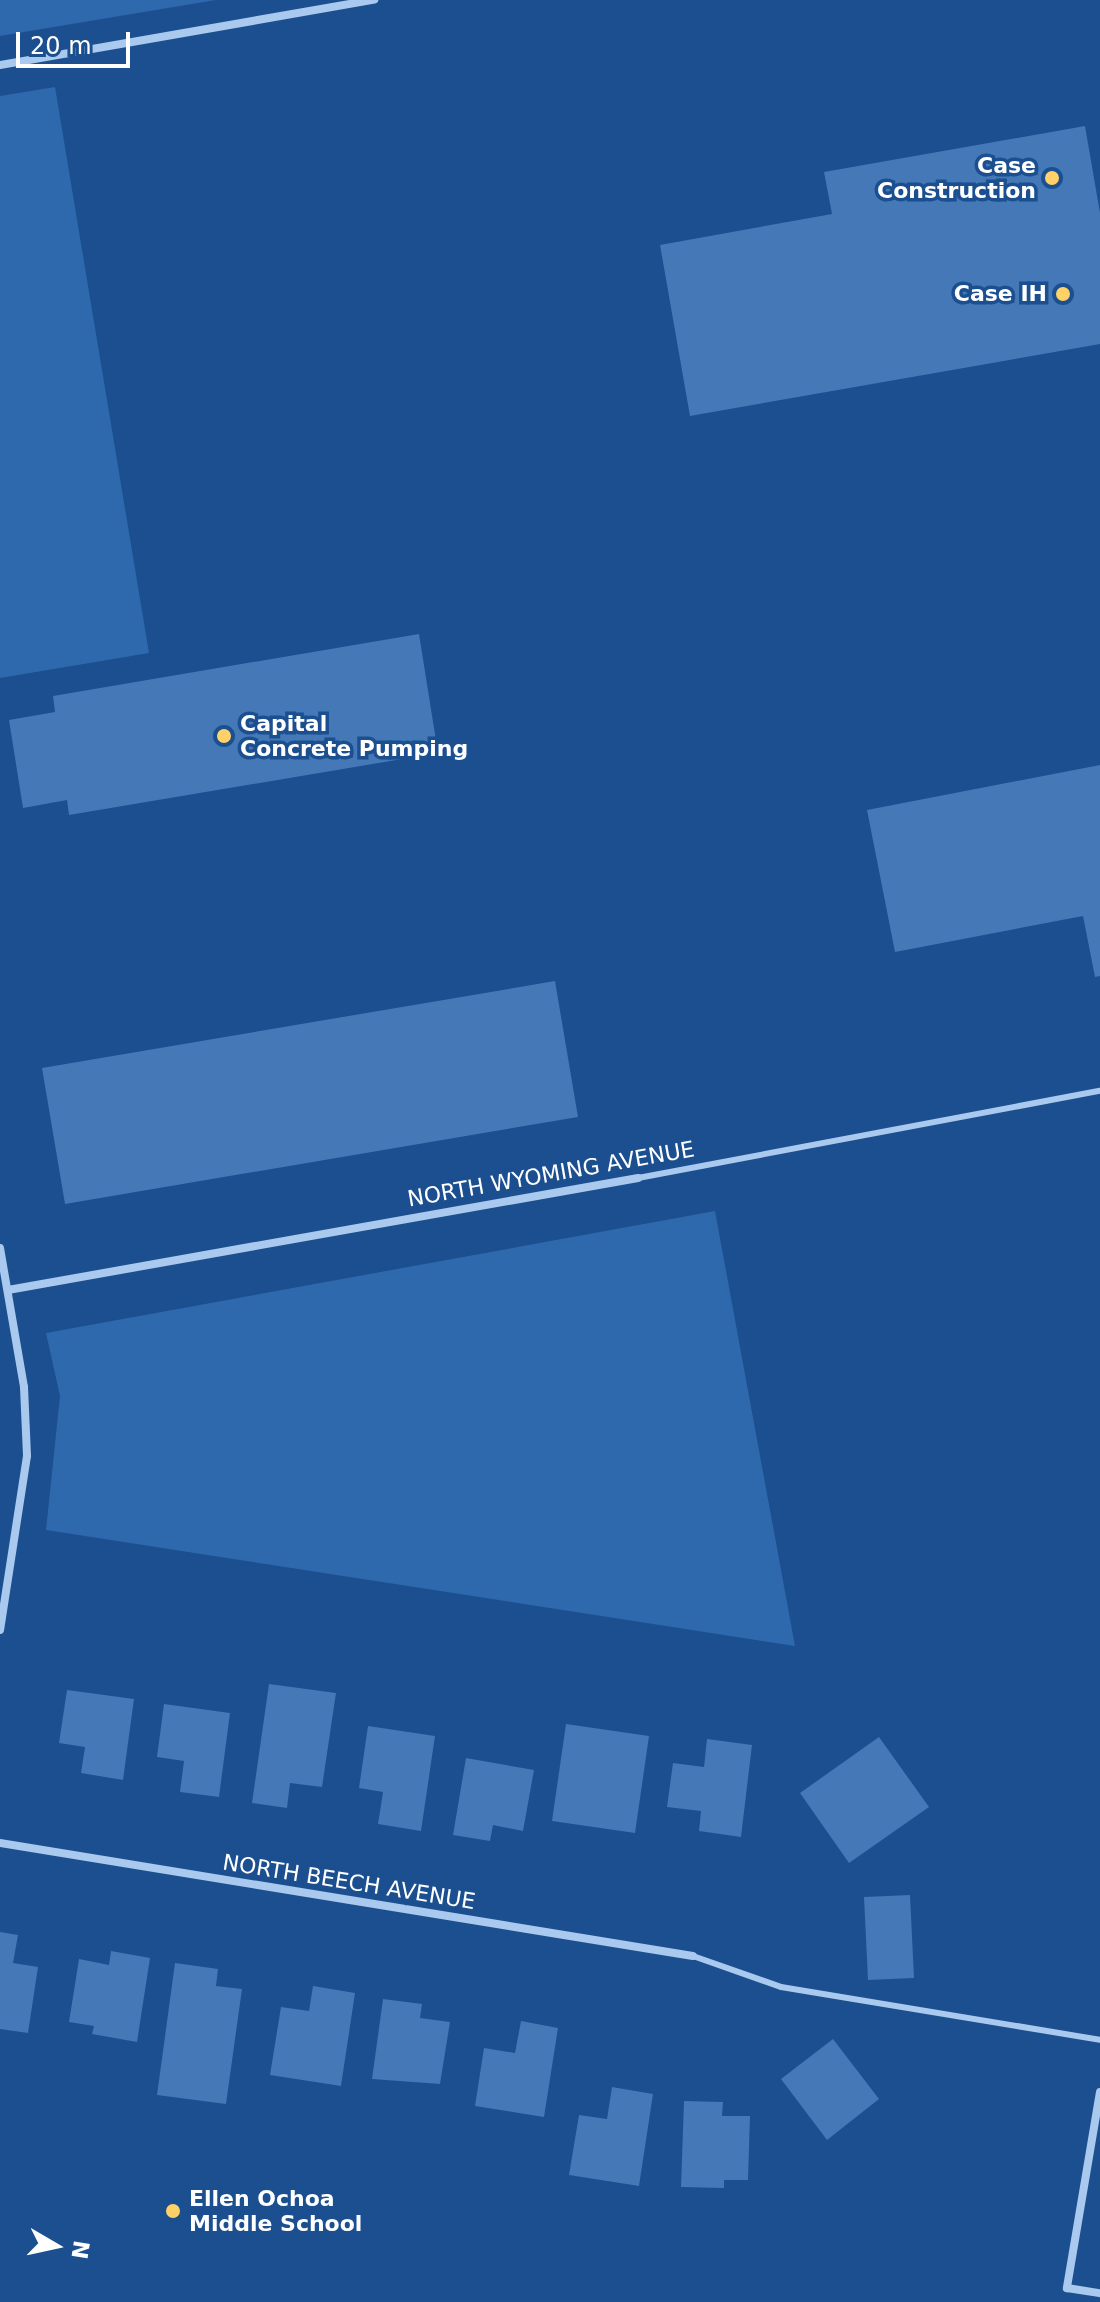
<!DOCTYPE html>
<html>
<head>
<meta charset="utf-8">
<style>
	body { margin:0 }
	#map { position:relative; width:1100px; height:2302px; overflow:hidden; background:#1b4f8f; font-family:"DejaVu Sans",sans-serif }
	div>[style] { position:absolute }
	.green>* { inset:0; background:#2e69ad }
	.building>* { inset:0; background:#4478b7 }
	.service>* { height:6px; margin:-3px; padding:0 3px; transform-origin:3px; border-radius:3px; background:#a9c9ee }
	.minor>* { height:8px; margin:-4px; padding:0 4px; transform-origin:4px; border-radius:4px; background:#a9c9ee }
	.dots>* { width:22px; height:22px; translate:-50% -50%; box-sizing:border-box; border:4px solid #1b4f8f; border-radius:50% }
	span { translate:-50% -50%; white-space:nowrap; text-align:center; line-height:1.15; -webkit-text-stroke:7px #1b4f8f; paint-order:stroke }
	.poi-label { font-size:22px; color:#fff; font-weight:700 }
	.right { translate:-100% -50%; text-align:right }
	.left { translate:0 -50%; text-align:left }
	.street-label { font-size:22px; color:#fff }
	.north { position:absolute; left:16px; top:2206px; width:80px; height:80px; -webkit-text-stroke:6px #1b4f8f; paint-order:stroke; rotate:99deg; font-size:22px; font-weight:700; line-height:32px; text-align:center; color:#fff }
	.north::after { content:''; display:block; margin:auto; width:28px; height:36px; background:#fff; clip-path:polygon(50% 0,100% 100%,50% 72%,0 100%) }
	.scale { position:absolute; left:16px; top:32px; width:114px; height:36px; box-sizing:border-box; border:4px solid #fff; border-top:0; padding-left:10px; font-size:24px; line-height:28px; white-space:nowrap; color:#fff; -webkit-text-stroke:6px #1b4f8f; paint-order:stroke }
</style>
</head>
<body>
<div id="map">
	<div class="green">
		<i style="clip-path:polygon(0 0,216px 0,0 36px)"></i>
		<i style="clip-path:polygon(55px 87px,149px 653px,0 678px,0 96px)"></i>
		<i style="clip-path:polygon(715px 1211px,795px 1646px,46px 1530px,60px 1396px,46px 1333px)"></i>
	</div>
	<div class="building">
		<i style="clip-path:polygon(1085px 126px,1100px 213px,1100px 344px,690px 416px,660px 245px,832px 214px,824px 172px)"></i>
		<i style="clip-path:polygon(419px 634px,438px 753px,69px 815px,67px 800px,23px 808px,9px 720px,55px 712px,53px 696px)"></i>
		<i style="clip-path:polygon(1100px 765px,1100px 976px,1095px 977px,1083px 916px,895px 952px,867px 810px)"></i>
		<i style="clip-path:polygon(555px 981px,578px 1117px,65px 1204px,42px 1068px)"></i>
		<i style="clip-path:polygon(269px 1684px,336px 1693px,322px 1787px,290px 1783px,287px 1808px,252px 1803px)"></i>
		<i style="clip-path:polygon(67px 1690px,134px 1699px,123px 1780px,81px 1773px,85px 1747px,59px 1743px)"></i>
		<i style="clip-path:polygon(164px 1704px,230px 1713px,219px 1797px,180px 1792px,184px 1761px,157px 1757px)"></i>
		<i style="clip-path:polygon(566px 1724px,649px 1736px,635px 1833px,552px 1821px)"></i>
		<i style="clip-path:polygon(368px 1726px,435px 1736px,421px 1831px,378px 1824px,383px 1792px,359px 1788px)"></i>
		<i style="clip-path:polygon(879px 1737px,929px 1807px,849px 1863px,800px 1793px)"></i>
		<i style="clip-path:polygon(707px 1739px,752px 1745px,741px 1837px,699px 1831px,701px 1811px,667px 1807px,673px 1763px,704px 1767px)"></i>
		<i style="clip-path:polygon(466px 1758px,534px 1770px,523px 1831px,493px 1825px,490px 1841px,453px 1835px)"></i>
		<i style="clip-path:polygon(910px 1895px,914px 1978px,868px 1980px,864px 1897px)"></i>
		<i style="clip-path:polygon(0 1932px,18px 1935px,13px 1963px,38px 1967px,28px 2033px,0 2029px)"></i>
		<i style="clip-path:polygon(111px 1951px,150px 1958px,137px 2042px,92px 2034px,94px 2026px,69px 2022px,79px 1959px,109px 1965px)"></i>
		<i style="clip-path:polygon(175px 1963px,218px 1969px,216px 1986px,242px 1989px,226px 2104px,157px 2095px)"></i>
		<i style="clip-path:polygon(313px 1986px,355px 1993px,341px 2086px,270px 2075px,281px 2007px,309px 2011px)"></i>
		<i style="clip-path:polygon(383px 1999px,422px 2004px,420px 2018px,450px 2022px,440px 2084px,372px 2079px)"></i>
		<i style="clip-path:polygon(521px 2021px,558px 2028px,544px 2117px,475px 2106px,484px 2048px,515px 2053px)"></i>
		<i style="clip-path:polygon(833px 2039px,879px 2099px,827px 2140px,781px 2079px)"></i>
		<i style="clip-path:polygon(612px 2087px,653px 2094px,639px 2186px,569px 2175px,579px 2115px,607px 2119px)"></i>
		<i style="clip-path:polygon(684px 2101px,723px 2102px,722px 2116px,750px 2116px,748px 2180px,724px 2180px,724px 2188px,681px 2187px)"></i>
	</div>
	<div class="service">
		<i style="left:638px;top:1178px;width:470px;rotate:-10.7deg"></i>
		<i style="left:693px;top:1956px;width:93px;rotate:19.4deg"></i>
		<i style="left:781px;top:1987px;width:323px;rotate:9.4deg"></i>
	</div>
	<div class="minor">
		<i style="left:0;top:65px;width:380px;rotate:-9.9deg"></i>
		<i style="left:0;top:1248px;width:141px;rotate:80.2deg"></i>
		<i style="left:24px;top:1387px;width:69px;rotate:87.5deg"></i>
		<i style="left:27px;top:1456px;width:176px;rotate:98.8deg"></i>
		<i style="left:8px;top:1290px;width:640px;rotate:-10.08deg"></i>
		<i style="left:0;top:1843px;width:702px;rotate:9.26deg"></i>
		<i style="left:1100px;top:2092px;width:199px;rotate:99.6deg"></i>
		<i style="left:1067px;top:2288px;width:33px;rotate:9deg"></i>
	</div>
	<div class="dots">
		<i style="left:1052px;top:178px;background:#ffd166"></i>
		<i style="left:1063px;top:294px;background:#ffd166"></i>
		<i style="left:224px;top:736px;background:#ffd166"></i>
		<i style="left:173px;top:2211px;background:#ffd166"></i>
	</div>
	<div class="poi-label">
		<span class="right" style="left:1036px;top:178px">Case<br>Construction</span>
		<span class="right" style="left:1047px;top:294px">Case IH</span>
		<span class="left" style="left:240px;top:736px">Capital<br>Concrete Pumping</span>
		<span class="left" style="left:189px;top:2211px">Ellen Ochoa<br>Middle School</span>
	</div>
	<div class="street-label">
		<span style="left:551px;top:1174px;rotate:-10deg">NORTH WYOMING AVENUE</span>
		<span style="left:349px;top:1882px;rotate:9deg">NORTH BEECH AVENUE</span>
	</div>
	<div class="north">N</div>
	<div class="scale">20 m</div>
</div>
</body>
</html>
